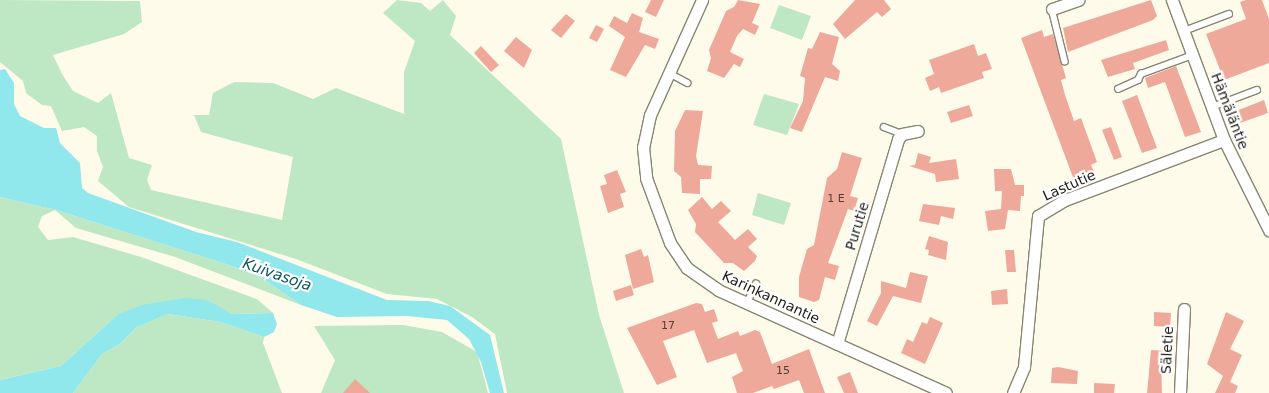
<!DOCTYPE html>
<html>
<head>
<meta charset="utf-8">
<style>
	body { margin:0 }
	#map { position:relative; width:1269px; height:393px; overflow:hidden; background:#fffbea; font-family:"DejaVu Sans",sans-serif }
	div>[style] { position:absolute }
	.green>* { inset:0; background:#bee7c3 }
	.water>* { inset:0; background:#90e8ec }
	.building>* { inset:0; background:#eea99a }
	.roads { filter:drop-shadow(1px 0 #898572) drop-shadow(-1px 0 #898572) drop-shadow(0 1px #898572) drop-shadow(0 -1px #898572) }
	.service>* { height:5.5px; margin:-2.75px; padding:0 2.75px; transform-origin:2.75px; border-radius:2.75px; background:#fff }
	.minor>* { height:11px; margin:-5.5px; padding:0 5.5px; transform-origin:5.5px; border-radius:5.5px; background:#fff }
	span { translate:-50% -50%; white-space:nowrap; text-align:center; line-height:1.15; -webkit-text-stroke:4.5px #fff; paint-order:stroke }
	.number-label { font-size:11px; color:#513f36 }
	.number-label span { -webkit-text-stroke-width:0 }
	.street-label { font-size:14px; color:#1d1c14 }
	.water-label { font-size:15px; color:#07585b; font-style:italic }
</style>
</head>
<body>
<div id="map">
	<div class="green">
		<i style="clip-path:polygon(0 0,140px 1px,142px 22px,124px 34px,53px 55px,62px 74px,73px 91px,98px 103px,111px 93px,129px 158px,152px 165px,147px 180px,151px 190px,282px 220px,293px 157px,201px 132px,194px 115px,209px 115px,213px 93px,234px 82px,273px 83px,313px 99px,336px 88px,404px 114px,404px 72px,415px 41px,383px 13px,397px 0,421px 3px,430px 11px,443px 0,456px 16px,450px 35px,561px 139px,599px 315px,624px 393px,507px 393px,495px 334px,472px 317px,437px 299px,387px 294px,296px 259px,129px 207px,98px 181px,103px 167px,97px 151px,97px 136px,84px 127px,62px 131px,51px 106px,42px 105px,26px 93px,23px 81px,0 62px)"></i>
		<i style="clip-path:polygon(779px 5px,811px 16px,802px 40px,770px 28px)"></i>
		<i style="clip-path:polygon(764px 94px,799px 104px,787px 135px,753px 125px)"></i>
		<i style="clip-path:polygon(758px 193px,791px 203px,784px 225px,752px 215px)"></i>
		<i style="clip-path:polygon(0 197px,56px 210px,232px 266px,260px 277px,301px 305px,175px 257px,76px 228px,55px 210px,42px 216px,38px 227px,48px 240px,73px 237px,141px 257px,257px 299px,273px 313px,232px 314px,222px 309px,117px 315px,61px 366px,0 380px)"></i>
		<i style="clip-path:polygon(168px 314px,220px 322px,264px 337px,263px 343px,282px 393px,73px 393px,102px 354px,120px 344px,137px 327px)"></i>
		<i style="clip-path:polygon(403px 325px,442px 332px,477px 352px,488px 393px,321px 393px,335px 360px,314px 326px)"></i>
	</div>
	<div class="water">
		<i style="clip-path:polygon(5px 69px,14px 83px,14px 104px,20px 116px,44px 128px,56px 128px,60px 143px,80px 163px,82px 188px,88px 193px,196px 232px,237px 242px,387px 300px,428px 301px,450px 306px,490px 335px,504px 393px,490px 393px,481px 362px,469px 339px,447px 320px,407px 316px,337px 317px,301px 305px,260px 277px,232px 266px,56px 210px,0 197px,0 70px)"></i>
		<i style="clip-path:polygon(185px 298px,207px 300px,232px 314px,273px 313px,277px 324px,274px 332px,264px 337px,220px 322px,168px 314px,137px 327px,120px 344px,102px 354px,73px 393px,0 393px,0 380px,61px 366px,117px 315px,142px 305px)"></i>
	</div>
	<div class="building">
		<i style="clip-path:polygon(651px 0,664px 0,656px 17px,645px 12px)"></i>
		<i style="clip-path:polygon(738px 0,760px 4px,752px 23px,759px 26px,755px 35px,743px 29px,737px 36px,730px 52px,744px 59px,740px 67px,734px 64px,724px 78px,707px 71px,711px 58px,709px 50px,726px 11px,734px 7px)"></i>
		<i style="clip-path:polygon(855px 0,884px 0,891px 9px,882px 17px,877px 12px,845px 39px,833px 24px)"></i>
		<i style="clip-path:polygon(1151px 0,1157px 16px,1153px 20px,1068px 52px,1063px 28px)"></i>
		<i style="clip-path:polygon(1246px 0,1262px 0,1269px 19px,1269px 63px,1224px 80px,1206px 34px,1246px 19px,1240px 2px)"></i>
		<i style="clip-path:polygon(632px 13px,643px 18px,639px 32px,659px 39px,655px 49px,645px 45px,626px 77px,610px 70px,625px 37px,609px 26px,614px 16px,627px 23px)"></i>
		<i style="clip-path:polygon(566px 14px,575px 21px,561px 38px,551px 30px)"></i>
		<i style="clip-path:polygon(596px 25px,604px 29px,597px 42px,589px 38px)"></i>
		<i style="clip-path:polygon(1042px 30px,1044px 37px,1053px 34px,1066px 78px,1061px 80px,1065px 95px,1074px 121px,1081px 118px,1097px 162px,1091px 165px,1094px 172px,1074px 180px,1021px 38px)"></i>
		<i style="clip-path:polygon(820px 32px,839px 37px,832px 64px,840px 71px,838px 81px,825px 77px,802px 132px,790px 128px,803px 101px,805px 78px,800px 76px,808px 48px,812px 49px)"></i>
		<i style="clip-path:polygon(516px 37px,532px 50px,524px 68px,504px 51px)"></i>
		<i style="clip-path:polygon(1166px 40px,1169px 50px,1133px 63px,1135px 69px,1108px 77px,1101px 60px)"></i>
		<i style="clip-path:polygon(974px 44px,978px 56px,986px 53px,992px 69px,982px 72px,984px 78px,941px 93px,939px 87px,930px 91px,925px 78px,934px 74px,929px 60px)"></i>
		<i style="clip-path:polygon(481px 46px,499px 65px,491px 72px,474px 53px)"></i>
		<i style="clip-path:polygon(1176px 66px,1201px 132px,1185px 137px,1165px 82px,1148px 88px,1145px 78px)"></i>
		<i style="clip-path:polygon(1137px 95px,1157px 148px,1142px 153px,1122px 101px)"></i>
		<i style="clip-path:polygon(1264px 100px,1268px 113px,1240px 123px,1236px 111px)"></i>
		<i style="clip-path:polygon(969px 105px,973px 116px,951px 123px,947px 112px)"></i>
		<i style="clip-path:polygon(685px 110px,703px 111px,696px 156px,698px 165px,712px 166px,711px 179px,700px 179px,700px 194px,682px 193px,681px 177px,674px 171px,675px 131px)"></i>
		<i style="clip-path:polygon(1111px 127px,1122px 157px,1114px 160px,1102px 130px)"></i>
		<i style="clip-path:polygon(842px 152px,862px 158px,850px 196px,858px 198px,854px 211px,848px 209px,828px 263px,839px 266px,835px 280px,825px 277px,819px 300px,814px 302px,799px 297px,799px 277px,807px 249px,814px 245px,827px 178px,837px 169px)"></i>
		<i style="clip-path:polygon(918px 153px,931px 157px,929px 163px,956px 159px,959px 179px,936px 182px,935px 174px,909px 166px,915px 165px)"></i>
		<i style="clip-path:polygon(994px 169px,1011px 169px,1015px 185px,1024px 185px,1024px 196px,1021px 196px,1020px 211px,1008px 210px,1005px 229px,988px 231px,985px 211px,1001px 209px,1002px 191px,995px 191px)"></i>
		<i style="clip-path:polygon(617px 170px,626px 192px,620px 194px,624px 207px,608px 213px,600px 186px,607px 184px,604px 175px)"></i>
		<i style="clip-path:polygon(702px 197px,712px 209px,721px 201px,731px 211px,718px 222px,735px 240px,748px 229px,757px 239px,748px 247px,757px 256px,755px 261px,744px 271px,733px 263px,724px 263px,695px 232px,696px 224px,688px 210px)"></i>
		<i style="clip-path:polygon(923px 204px,955px 208px,953px 219px,941px 216px,939px 225px,919px 221px)"></i>
		<i style="clip-path:polygon(929px 236px,948px 242px,946px 260px,928px 255px,929px 250px,925px 249px)"></i>
		<i style="clip-path:polygon(641px 249px,644px 257px,648px 255px,654px 282px,633px 289px,625px 255px)"></i>
		<i style="clip-path:polygon(1005px 250px,1014px 250px,1016px 272px,1007px 272px)"></i>
		<i style="clip-path:polygon(910px 272px,928px 276px,921px 303px,893px 296px,877px 326px,867px 321px,881px 293px,881px 281px,906px 288px)"></i>
		<i style="clip-path:polygon(631px 285px,634px 295px,616px 301px,613px 291px)"></i>
		<i style="clip-path:polygon(1007px 289px,1008px 304px,992px 305px,991px 291px)"></i>
		<i style="clip-path:polygon(696px 303px,702px 304px,705px 312px,714px 309px,718px 321px,712px 323px,718px 339px,738px 331px,740px 336px,755px 330px,760px 332px,772px 364px,809px 349px,825px 393px,804px 393px,799px 380px,774px 389px,772px 386px,753px 393px,737px 393px,732px 377px,743px 371px,736px 353px,707px 363px,694px 330px,663px 341px,677px 377px,657px 385px,627px 328px)"></i>
		<i style="clip-path:polygon(1154px 312px,1171px 313px,1170px 327px,1154px 326px)"></i>
		<i style="clip-path:polygon(1226px 312px,1244px 321px,1230px 349px,1242px 355px,1230px 382px,1238px 386px,1235px 393px,1215px 393px,1223px 376px,1207px 364px)"></i>
		<i style="clip-path:polygon(930px 317px,943px 323px,925px 364px,901px 353px,907px 339px,913px 342px,922px 322px,927px 324px)"></i>
		<i style="clip-path:polygon(1151px 350px,1168px 351px,1167px 360px,1161px 360px,1162px 393px,1147px 393px)"></i>
		<i style="clip-path:polygon(1058px 367px,1078px 371px,1077px 384px,1051px 383px,1052px 368px)"></i>
		<i style="clip-path:polygon(850px 372px,858px 393px,844px 393px,837px 377px)"></i>
		<i style="clip-path:polygon(355px 379px,370px 393px,343px 393px)"></i>
		<i style="clip-path:polygon(1094px 383px,1115px 384px,1114px 393px,1094px 393px)"></i>
	</div>
	<div class="roads">
		<div class="service">
			<i style="left:1052px;top:9px;width:54px;rotate:76deg"></i>
			<i style="left:1184px;top:31px;width:48px;rotate:-20.7deg"></i>
			<i style="left:669px;top:73px;width:21px;rotate:28deg"></i>
			<i style="left:1118px;top:89px;width:22px;rotate:-24deg"></i>
			<i style="left:1138px;top:80px;width:7px;rotate:-63deg"></i>
			<i style="left:1141px;top:74px;width:55px;rotate:-20.1deg"></i>
			<i style="left:1212px;top:107px;width:48px;rotate:-20.7deg"></i>
			<i style="left:884px;top:127px;width:19px;rotate:21deg"></i>
			<i style="left:747px;top:303px;width:21px;rotate:-65deg"></i>
		</div>
		<div class="minor">
			<i style="left:702px;top:0;width:126px;rotate:114.3deg"></i>
			<i style="left:650px;top:115px;width:33px;rotate:102deg"></i>
			<i style="left:643px;top:147px;width:31px;rotate:84deg"></i>
			<i style="left:646px;top:178px;width:69px;rotate:69.7deg"></i>
			<i style="left:670px;top:243px;width:30px;rotate:56deg"></i>
			<i style="left:687px;top:268px;width:38px;rotate:35deg"></i>
			<i style="left:718px;top:290px;width:250px;rotate:24.3deg"></i>
			<i style="left:1172px;top:0;width:149px;rotate:69.6deg"></i>
			<i style="left:1224px;top:140px;width:101px;rotate:63.4deg"></i>
			<i style="left:1052px;top:9px;width:28px;rotate:-19deg"></i>
			<i style="left:837px;top:344px;width:214px;rotate:-73.4deg"></i>
			<i style="left:898px;top:139px;width:6px;rotate:-51deg"></i>
			<i style="left:902px;top:134px;width:16px;rotate:-11deg"></i>
			<i style="left:1013px;top:393px;width:28px;rotate:-67deg"></i>
			<i style="left:1024px;top:367px;width:152px;rotate:-84.7deg"></i>
			<i style="left:1038px;top:216px;width:31px;rotate:-31deg"></i>
			<i style="left:1065px;top:200px;width:170px;rotate:-20.7deg"></i>
			<i style="left:1180px;top:393px;width:84px;rotate:-87.3deg"></i>
		</div>
	</div>
	<div class="number-label">
		<span style="left:836px;top:199px">1 E</span>
		<span style="left:668px;top:326px">17</span>
		<span style="left:783px;top:371px">15</span>
	</div>
	<div class="street-label">
		<span style="left:1230px;top:111px;rotate:69deg">Hämäläntie</span>
		<span style="left:1069px;top:185px;rotate:-24deg">Lastutie</span>
		<span style="left:857px;top:226px;rotate:-73deg">Purutie</span>
		<span style="left:771px;top:297px;rotate:25deg">Karinkannantie</span>
		<span style="left:1167px;top:350px;rotate:-87deg">Säletie</span>
	</div>
	<div class="water-label">
		<span style="left:277px;top:275px;rotate:19deg">Kuivasoja</span>
	</div>
</div>
</body>
</html>
